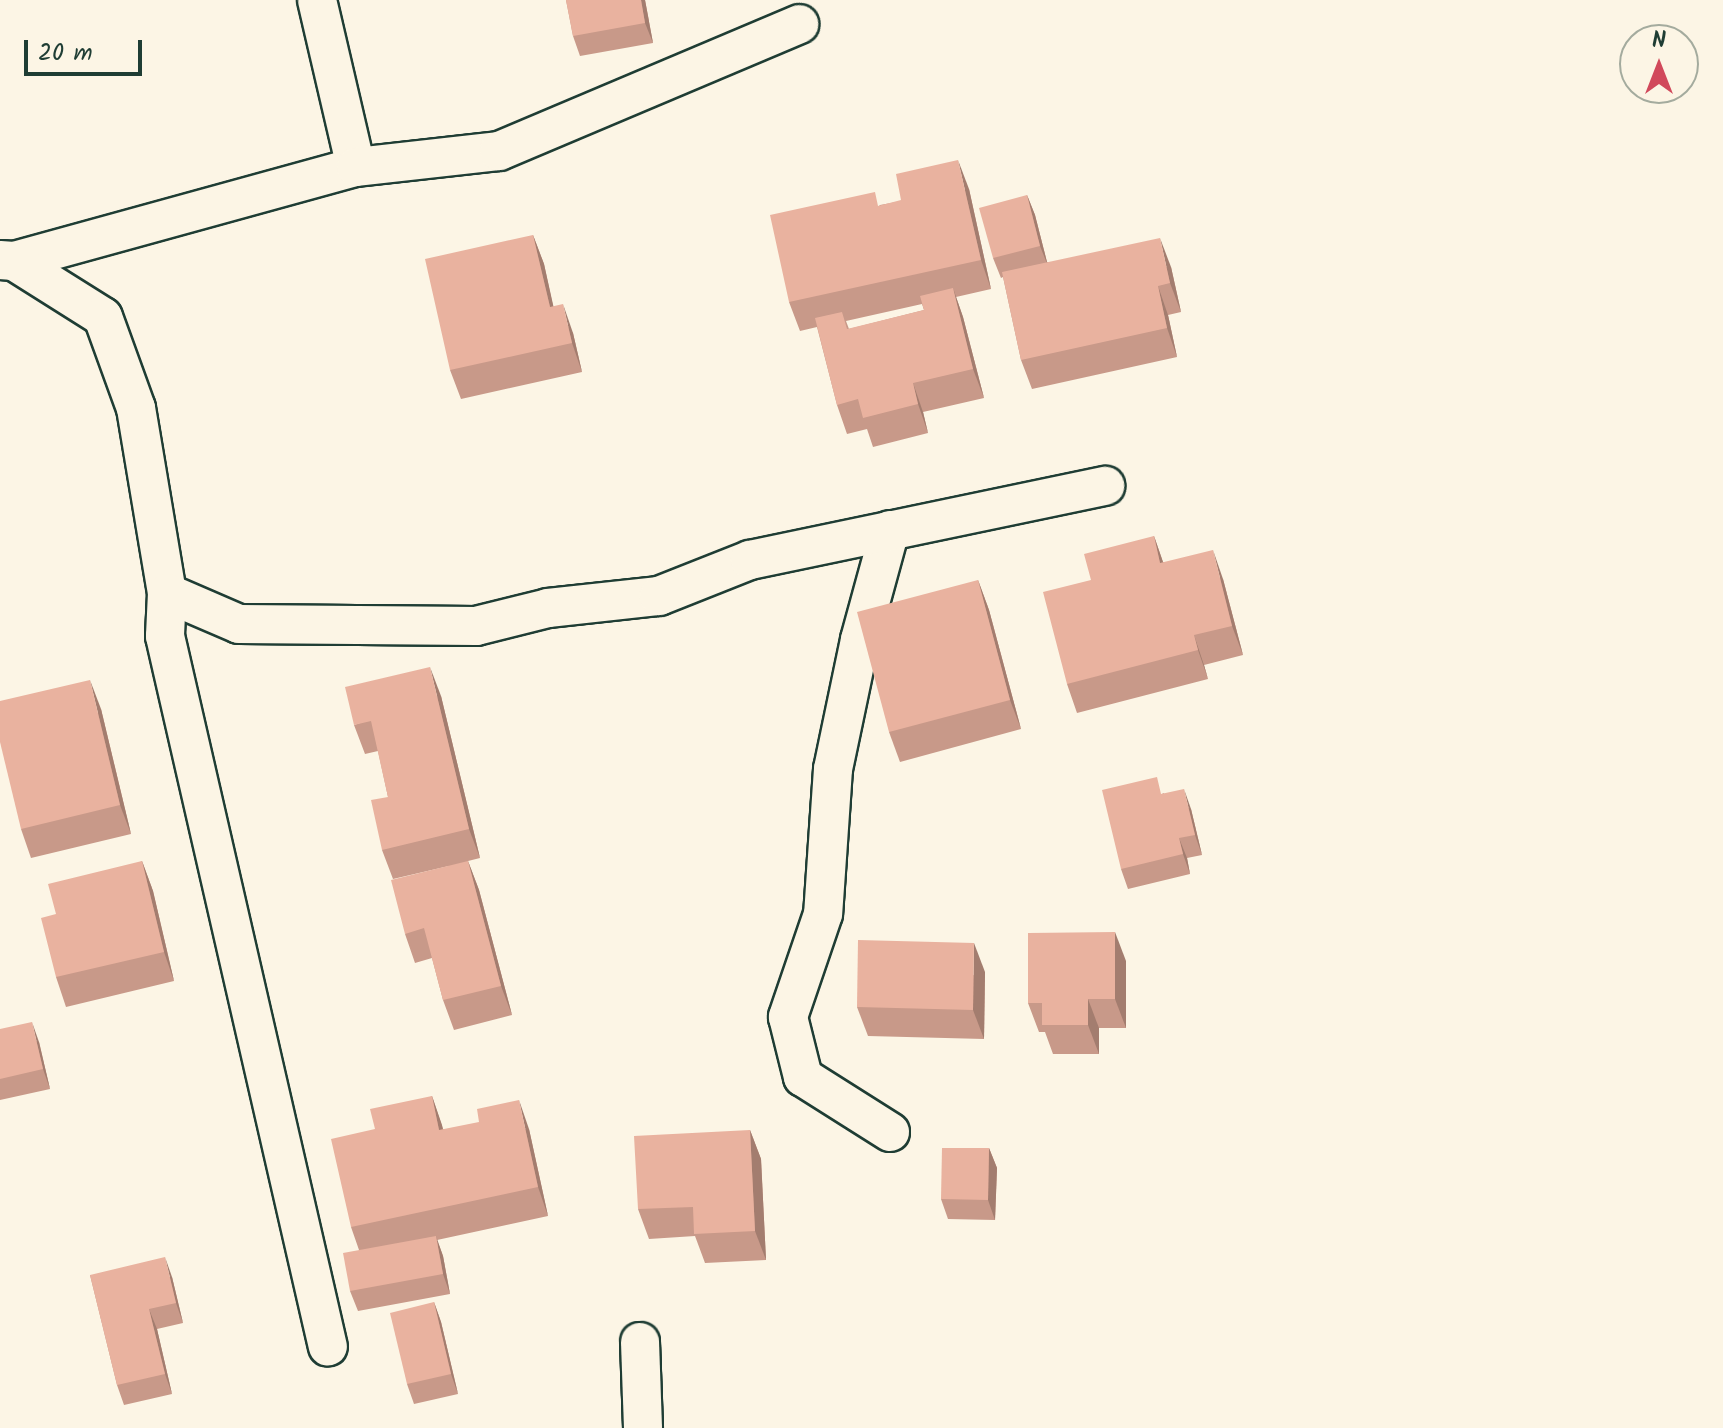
<!DOCTYPE html>
<html>
<head>
<meta charset="utf-8">
<style>
	body { margin:0 }
	#map { position:relative; width:1723px; height:1428px; overflow:hidden; background:#fcf5e5; font-family:Kalam,sans-serif }
	div>[style] { position:absolute }
	.roads { filter:drop-shadow(2px 0 #1f3d34) drop-shadow(-2px 0 #1f3d34) drop-shadow(0 2px #1f3d34) drop-shadow(0 -2px #1f3d34) }
	.minor>* { height:38px; margin:-19px; padding:0 19px; transform-origin:19px; border-radius:19px; background:#fcf5e5 }
	.wall>* { inset:0; background:#c89989 }
	.shaded-wall>* { inset:0; background:#a37d6f }
	.building>* { inset:0; background:#e9b29f }
	span { translate:-50% -50%; white-space:nowrap; text-align:center; line-height:1.15; -webkit-text-stroke:7px #fcf5e5; paint-order:stroke }
	.north { position:absolute; left:1619px; top:24px; width:80px; height:80px; box-sizing:border-box; background:#fcf5e5; border:2px solid #a4ab9e; border-radius:50%; rotate:0deg; font-size:22px; font-weight:700; line-height:32px; text-align:center; color:#1f3d34 }
	.north::after { content:''; display:block; margin:auto; width:28px; height:36px; background:#d1495b; clip-path:polygon(50% 0,100% 100%,50% 72%,0 100%) }
	.scale { position:absolute; left:24px; top:40px; width:118px; height:36px; box-sizing:border-box; border:4px solid #1f3d34; border-top:0; padding-left:10px; font-size:24px; line-height:28px; white-space:nowrap; color:#1f3d34; -webkit-text-stroke:6px #fcf5e5; paint-order:stroke }
</style>
</head>
<body>
<div id="map">
	<div class="roads">
		<div class="minor">
			<i style="left:317px;top:0;width:171px;rotate:76.9deg"></i>
			<i style="left:0;top:260px;width:14px;rotate:4deg"></i>
			<i style="left:14px;top:261px;width:355px;rotate:-15.4deg"></i>
			<i style="left:356px;top:167px;width:144px;rotate:-6.4deg"></i>
			<i style="left:499px;top:151px;width:326px;rotate:-22.9deg"></i>
			<i style="left:14px;top:261px;width:105px;rotate:32.2deg"></i>
			<i style="left:103px;top:317px;width:97px;rotate:70.1deg"></i>
			<i style="left:136px;top:408px;width:188px;rotate:80.5deg"></i>
			<i style="left:167px;top:593px;width:43px;rotate:92.7deg"></i>
			<i style="left:165px;top:636px;width:729px;rotate:77.09deg"></i>
			<i style="left:890px;top:530px;width:114px;rotate:105.3deg"></i>
			<i style="left:860px;top:640px;width:132px;rotate:101.8deg"></i>
			<i style="left:833px;top:769px;width:145px;rotate:93.9deg"></i>
			<i style="left:823px;top:914px;width:109px;rotate:108.8deg"></i>
			<i style="left:788px;top:1017px;width:62px;rotate:76deg"></i>
			<i style="left:803px;top:1077px;width:103px;rotate:32.3deg"></i>
			<i style="left:167px;top:593px;width:78px;rotate:23.3deg"></i>
			<i style="left:239px;top:624px;width:237px;rotate:0.5deg"></i>
			<i style="left:476px;top:626px;width:74px;rotate:-14deg"></i>
			<i style="left:548px;top:608px;width:112px;rotate:-6.2deg"></i>
			<i style="left:659px;top:596px;width:98px;rotate:-21.6deg"></i>
			<i style="left:750px;top:560px;width:363px;rotate:-11.8deg"></i>
			<i style="left:640px;top:1342px;width:86px;rotate:88deg"></i>
		</div>
	</div>
	<div class="wall">
		<i style="clip-path:polygon(566px 0,645px 0,653px 43px,580px 56px,573px 36px)"></i>
		<i style="clip-path:polygon(evenodd,969px 189px,991px 289px,956px 297px,963px 317px,984px 398px,923px 412px,928px 433px,873px 447px,867px 429px,847px 434px,837px 405px,817px 327px,800px 331px,789px 302px,880px 205px,969px 189px,922px 304px,924px 310px,849px 329px,846px 321px,922px 304px)"></i>
		<i style="clip-path:polygon(1027px 195px,1035px 215px,1047px 262px,1171px 267px,1181px 312px,1168px 315px,1177px 357px,1032px 389px,1021px 360px,1003px 277px,1001px 278px,993px 258px)"></i>
		<i style="clip-path:polygon(533px 235px,544px 264px,553px 306px,573px 333px,582px 372px,461px 399px,450px 370px)"></i>
		<i style="clip-path:polygon(1154px 536px,1163px 562px,1223px 579px,1243px 655px,1204px 665px,1208px 679px,1077px 713px,1067px 684px,1091px 580px)"></i>
		<i style="clip-path:polygon(978px 580px,989px 610px,1021px 729px,900px 762px,889px 732px)"></i>
		<i style="clip-path:polygon(441px 696px,480px 858px,468px 861px,479px 890px,512px 1015px,454px 1030px,443px 1000px,432px 958px,415px 963px,405px 934px,449px 866px,393px 879px,382px 850px,388px 797px,378px 751px,365px 754px,354px 725px)"></i>
		<i style="clip-path:polygon(101px 709px,131px 834px,31px 858px,21px 829px)"></i>
		<i style="clip-path:polygon(1163px 793px,1191px 809px,1202px 855px,1187px 858px,1190px 874px,1128px 889px,1121px 869px)"></i>
		<i style="clip-path:polygon(142px 861px,153px 891px,174px 981px,66px 1007px,56px 977px,56px 914px)"></i>
		<i style="clip-path:polygon(1126px 961px,1126px 1028px,1099px 1028px,1099px 1054px,1053px 1054px,1045px 1032px,1039px 1032px,1028px 1003px)"></i>
		<i style="clip-path:polygon(985px 972px,984px 1039px,868px 1036px,857px 1007px)"></i>
		<i style="clip-path:polygon(0 1029px,39px 1042px,50px 1089px,0 1100px)"></i>
		<i style="clip-path:polygon(432px 1096px,443px 1129px,529px 1129px,548px 1216px,437px 1240px,443px 1256px,450px 1294px,358px 1311px,350px 1291px,359px 1250px,351px 1227px,375px 1129px)"></i>
		<i style="clip-path:polygon(750px 1130px,761px 1159px,766px 1260px,705px 1263px,695px 1236px,649px 1239px,638px 1209px)"></i>
		<i style="clip-path:polygon(989px 1148px,997px 1168px,995px 1220px,948px 1219px,941px 1199px)"></i>
		<i style="clip-path:polygon(90px 1275px,172px 1277px,183px 1323px,157px 1329px,172px 1394px,124px 1405px,117px 1385px)"></i>
		<i style="clip-path:polygon(434px 1302px,441px 1322px,458px 1394px,414px 1404px,407px 1384px)"></i>
	</div>
	<div class="shaded-wall">
		<i style="clip-path:polygon(641px 0,645px 0,653px 43px,645px 23px)"></i>
		<i style="clip-path:polygon(958px 160px,969px 189px,991px 289px,981px 260px)"></i>
		<i style="clip-path:polygon(1027px 195px,1035px 215px,1048px 266px,1040px 246px)"></i>
		<i style="clip-path:polygon(533px 235px,544px 264px,560px 336px,550px 307px)"></i>
		<i style="clip-path:polygon(1160px 238px,1171px 267px,1181px 312px,1170px 283px)"></i>
		<i style="clip-path:polygon(1158px 286px,1168px 315px,1177px 357px,1167px 328px)"></i>
		<i style="clip-path:polygon(953px 288px,963px 317px,984px 398px,973px 369px)"></i>
		<i style="clip-path:polygon(563px 304px,573px 333px,582px 372px,572px 343px)"></i>
		<i style="clip-path:polygon(913px 383px,923px 412px,928px 433px,918px 404px)"></i>
		<i style="clip-path:polygon(1154px 536px,1164px 565px,1160px 563px)"></i>
		<i style="clip-path:polygon(1213px 550px,1223px 579px,1243px 655px,1232px 626px)"></i>
		<i style="clip-path:polygon(978px 580px,989px 610px,1021px 729px,1010px 700px)"></i>
		<i style="clip-path:polygon(1194px 635px,1204px 665px,1208px 679px,1198px 650px)"></i>
		<i style="clip-path:polygon(430px 667px,441px 696px,480px 858px,469px 829px)"></i>
		<i style="clip-path:polygon(90px 680px,101px 709px,131px 834px,120px 805px)"></i>
		<i style="clip-path:polygon(1184px 789px,1191px 809px,1202px 855px,1195px 835px)"></i>
		<i style="clip-path:polygon(1179px 838px,1187px 858px,1190px 874px,1183px 854px)"></i>
		<i style="clip-path:polygon(142px 861px,153px 891px,174px 981px,164px 952px)"></i>
		<i style="clip-path:polygon(468px 861px,479px 890px,512px 1015px,501px 986px)"></i>
		<i style="clip-path:polygon(1115px 932px,1126px 961px,1126px 1028px,1115px 999px)"></i>
		<i style="clip-path:polygon(974px 943px,985px 972px,984px 1039px,973px 1010px)"></i>
		<i style="clip-path:polygon(1088px 999px,1099px 1028px,1099px 1054px,1088px 1025px)"></i>
		<i style="clip-path:polygon(32px 1022px,39px 1042px,50px 1089px,43px 1069px)"></i>
		<i style="clip-path:polygon(432px 1096px,442px 1125px,449px 1159px,439px 1130px)"></i>
		<i style="clip-path:polygon(519px 1100px,529px 1129px,548px 1216px,538px 1187px)"></i>
		<i style="clip-path:polygon(750px 1130px,761px 1159px,766px 1260px,755px 1231px)"></i>
		<i style="clip-path:polygon(989px 1148px,997px 1168px,995px 1220px,988px 1200px)"></i>
		<i style="clip-path:polygon(436px 1236px,443px 1256px,450px 1294px,443px 1274px)"></i>
		<i style="clip-path:polygon(165px 1257px,172px 1277px,183px 1323px,176px 1303px)"></i>
		<i style="clip-path:polygon(434px 1302px,441px 1322px,458px 1394px,451px 1374px)"></i>
		<i style="clip-path:polygon(149px 1309px,157px 1329px,172px 1394px,165px 1374px)"></i>
	</div>
	<div class="building">
		<i style="clip-path:polygon(566px 0,641px 0,645px 23px,573px 36px)"></i>
		<i style="clip-path:polygon(958px 160px,981px 260px,789px 302px,770px 215px,875px 192px,878px 206px,901px 200px,896px 174px)"></i>
		<i style="clip-path:polygon(1027px 195px,1040px 246px,993px 258px,979px 208px)"></i>
		<i style="clip-path:polygon(533px 235px,550px 307px,563px 304px,572px 343px,450px 370px,425px 259px)"></i>
		<i style="clip-path:polygon(1160px 238px,1170px 283px,1158px 286px,1167px 328px,1021px 360px,1002px 272px)"></i>
		<i style="clip-path:polygon(953px 288px,973px 369px,913px 383px,918px 404px,863px 418px,858px 399px,837px 405px,815px 318px,842px 312px,847px 329px,924px 310px,920px 296px)"></i>
		<i style="clip-path:polygon(1154px 536px,1160px 563px,1213px 550px,1232px 626px,1194px 635px,1198px 650px,1067px 684px,1043px 592px,1091px 580px,1084px 554px)"></i>
		<i style="clip-path:polygon(978px 580px,1010px 700px,889px 732px,857px 612px)"></i>
		<i style="clip-path:polygon(430px 667px,469px 829px,382px 850px,371px 800px,388px 797px,371px 721px,354px 725px,345px 687px)"></i>
		<i style="clip-path:polygon(90px 680px,120px 805px,21px 829px,0 742px,0 701px)"></i>
		<i style="clip-path:polygon(1157px 777px,1161px 794px,1184px 789px,1195px 835px,1179px 838px,1183px 854px,1121px 869px,1102px 790px)"></i>
		<i style="clip-path:polygon(142px 861px,164px 952px,56px 977px,41px 918px,56px 914px,48px 884px)"></i>
		<i style="clip-path:polygon(468px 861px,501px 986px,443px 1000px,424px 928px,405px 934px,391px 880px)"></i>
		<i style="clip-path:polygon(1115px 932px,1115px 999px,1088px 999px,1088px 1025px,1042px 1025px,1042px 1003px,1028px 1003px,1028px 933px)"></i>
		<i style="clip-path:polygon(858px 940px,974px 943px,973px 1010px,857px 1007px)"></i>
		<i style="clip-path:polygon(32px 1022px,43px 1069px,0 1079px,0 1029px)"></i>
		<i style="clip-path:polygon(432px 1096px,439px 1130px,479px 1122px,477px 1109px,519px 1100px,538px 1187px,351px 1227px,331px 1139px,375px 1129px,370px 1109px)"></i>
		<i style="clip-path:polygon(750px 1130px,755px 1231px,694px 1234px,693px 1207px,638px 1209px,634px 1136px)"></i>
		<i style="clip-path:polygon(942px 1148px,989px 1148px,988px 1200px,941px 1199px)"></i>
		<i style="clip-path:polygon(436px 1236px,443px 1274px,350px 1291px,343px 1253px)"></i>
		<i style="clip-path:polygon(165px 1257px,176px 1303px,149px 1309px,165px 1374px,117px 1385px,90px 1275px)"></i>
		<i style="clip-path:polygon(434px 1302px,451px 1374px,407px 1384px,390px 1313px)"></i>
	</div>
	<div class="north">N</div>
	<div class="scale">20 m</div>
</div>
</body>
</html>
